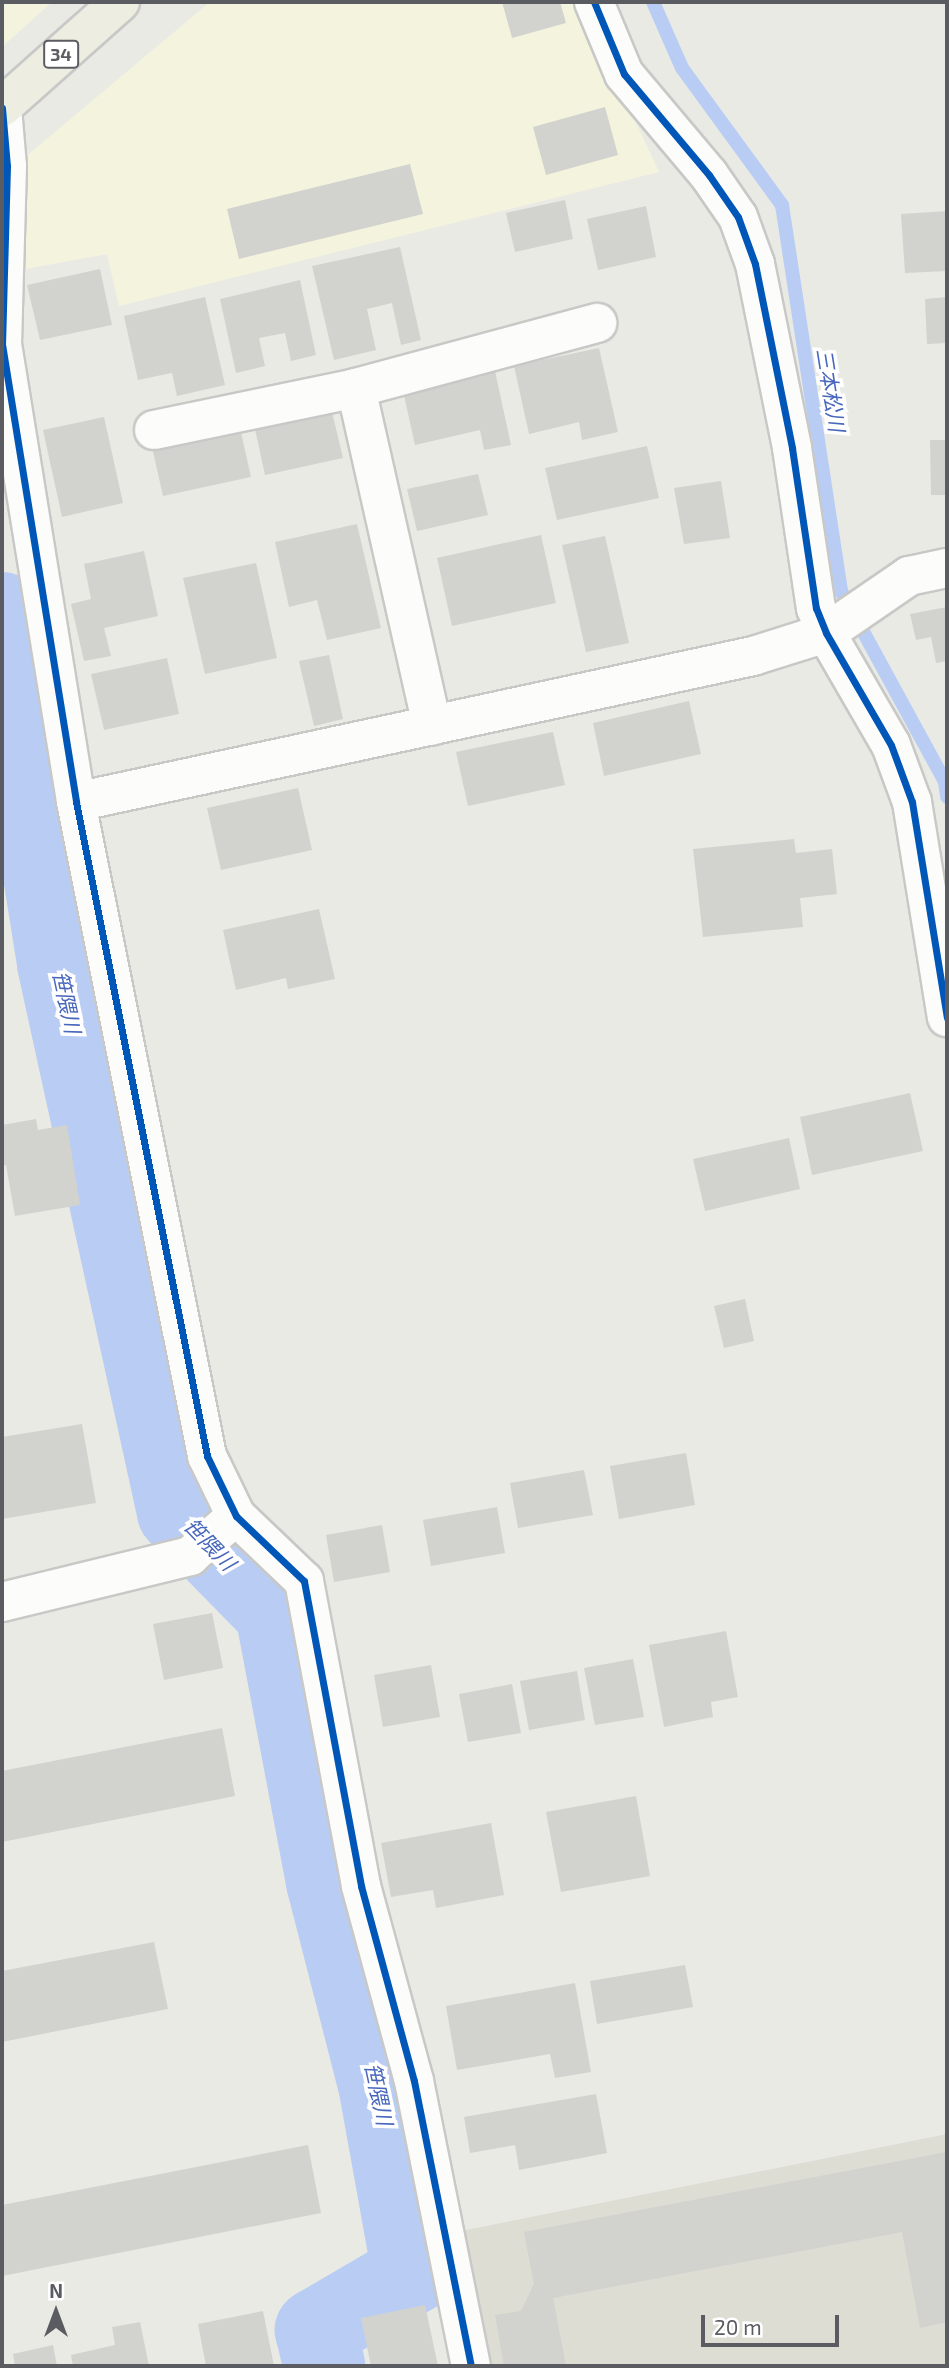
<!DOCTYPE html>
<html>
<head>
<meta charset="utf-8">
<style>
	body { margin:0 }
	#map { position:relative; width:949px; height:2368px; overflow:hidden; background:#eaeae5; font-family:"Exo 2","Noto Sans JP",sans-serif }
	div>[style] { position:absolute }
	.commercial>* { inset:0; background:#f4f4de }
	.education>* { inset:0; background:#ddddd4 }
	.stream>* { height:14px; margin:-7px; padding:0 7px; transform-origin:7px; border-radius:7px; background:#b9cdf4 }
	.river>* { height:82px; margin:-41px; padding:0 41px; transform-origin:41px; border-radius:41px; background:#b9cdf4 }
	.building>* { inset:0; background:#d2d2ce }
	.roads { filter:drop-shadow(2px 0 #c8c8c7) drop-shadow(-2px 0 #c8c8c7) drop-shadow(0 2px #c8c8c7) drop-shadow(0 -2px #c8c8c7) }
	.minor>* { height:38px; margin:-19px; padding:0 19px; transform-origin:19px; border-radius:19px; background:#fcfcfb }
	.highway>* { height:38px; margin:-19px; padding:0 19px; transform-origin:19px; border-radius:19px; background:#edede1 }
	.cycleway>* { height:7px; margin:-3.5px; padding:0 3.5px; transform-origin:3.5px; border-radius:3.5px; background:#0057b8 }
	span { translate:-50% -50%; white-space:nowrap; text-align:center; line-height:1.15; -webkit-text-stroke:7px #fff; paint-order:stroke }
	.shield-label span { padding:2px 5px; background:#fff; border:2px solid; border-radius:5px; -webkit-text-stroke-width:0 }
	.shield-label { font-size:18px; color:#5b5c62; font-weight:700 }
	.water-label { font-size:21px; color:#4867bc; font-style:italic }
	.frame { position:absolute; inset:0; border:4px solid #5b5c62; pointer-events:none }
	.north { position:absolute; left:21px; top:2277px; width:70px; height:70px; -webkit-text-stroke:5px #fff; paint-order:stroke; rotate:0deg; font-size:19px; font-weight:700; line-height:28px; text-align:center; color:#5b5c62 }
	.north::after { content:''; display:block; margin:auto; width:24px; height:32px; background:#5b5c62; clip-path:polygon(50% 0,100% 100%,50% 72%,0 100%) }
	.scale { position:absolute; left:701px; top:2315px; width:138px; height:32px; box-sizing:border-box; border:4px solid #5b5c62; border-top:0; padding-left:9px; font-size:21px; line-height:24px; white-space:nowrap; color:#5b5c62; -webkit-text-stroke:5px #fff; paint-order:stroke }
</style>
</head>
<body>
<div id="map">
	<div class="commercial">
		<i style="clip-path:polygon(2px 2px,52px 2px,2px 47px)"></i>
		<i style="clip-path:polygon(210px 2px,580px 2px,659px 172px,119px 306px,107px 254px,20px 270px,24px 158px)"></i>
	</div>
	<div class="education">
		<i style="clip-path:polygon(947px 2134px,947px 2366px,488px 2366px,461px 2231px)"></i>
	</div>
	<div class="stream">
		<i style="left:653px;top:2px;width:72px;rotate:66.3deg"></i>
		<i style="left:682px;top:68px;width:170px;rotate:53.9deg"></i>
		<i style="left:782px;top:205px;width:390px;rotate:81.3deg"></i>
		<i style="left:841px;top:591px;width:217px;rotate:61.4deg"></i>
		<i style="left:945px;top:782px;width:15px;rotate:82deg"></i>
	</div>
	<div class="river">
		<i style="left:2px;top:613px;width:355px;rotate:80.9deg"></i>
		<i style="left:58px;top:964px;width:561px;rotate:77.65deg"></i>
		<i style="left:178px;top:1512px;width:140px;rotate:45.6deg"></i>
		<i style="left:276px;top:1612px;width:275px;rotate:79.3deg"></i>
		<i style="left:327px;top:1882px;width:209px;rotate:75.6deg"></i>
		<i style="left:379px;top:2084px;width:192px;rotate:79.8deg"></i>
		<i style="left:413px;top:2273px;width:113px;rotate:149.6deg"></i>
		<i style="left:316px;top:2330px;width:37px;rotate:77deg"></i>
	</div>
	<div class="building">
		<i style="clip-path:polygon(502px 2px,560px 2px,566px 23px,512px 38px)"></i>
		<i style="clip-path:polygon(605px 107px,618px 155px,546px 175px,533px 127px)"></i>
		<i style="clip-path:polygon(410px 164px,423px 214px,239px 259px,227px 209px)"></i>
		<i style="clip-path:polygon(565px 200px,573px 239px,515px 252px,506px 213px)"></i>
		<i style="clip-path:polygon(646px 206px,656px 257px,598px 270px,587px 219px)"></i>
		<i style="clip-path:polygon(947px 211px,947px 271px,905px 273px,901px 214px)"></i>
		<i style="clip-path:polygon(400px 247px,421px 340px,401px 345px,392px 303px,367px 309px,376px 350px,334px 360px,312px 266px)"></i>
		<i style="clip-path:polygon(100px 269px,112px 325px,40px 340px,27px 285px)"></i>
		<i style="clip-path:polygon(300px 280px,316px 355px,291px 361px,285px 333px,259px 338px,265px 366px,236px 373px,220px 299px)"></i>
		<i style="clip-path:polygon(205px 297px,225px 385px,177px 396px,172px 373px,138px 380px,124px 316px)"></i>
		<i style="clip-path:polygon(947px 297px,947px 343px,927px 344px,925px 299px)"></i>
		<i style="clip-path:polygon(599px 348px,618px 432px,582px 440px,579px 422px,529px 434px,514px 366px)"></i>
		<i style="clip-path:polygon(495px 371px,511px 445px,484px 450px,480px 430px,415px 445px,403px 391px)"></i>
		<i style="clip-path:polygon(332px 412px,343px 458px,265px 475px,255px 429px)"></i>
		<i style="clip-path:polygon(104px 417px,123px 503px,62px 517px,43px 430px)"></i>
		<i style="clip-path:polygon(240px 428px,251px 477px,163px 496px,152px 447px)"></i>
		<i style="clip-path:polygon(930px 440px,947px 440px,947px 495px,931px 495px)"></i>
		<i style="clip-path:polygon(647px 446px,659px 498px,557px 520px,545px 468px)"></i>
		<i style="clip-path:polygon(478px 474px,488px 515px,417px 531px,407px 489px)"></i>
		<i style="clip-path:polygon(721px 481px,730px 538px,684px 544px,674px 488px)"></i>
		<i style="clip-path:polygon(357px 524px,381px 628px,327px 640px,317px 600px,289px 607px,275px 542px)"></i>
		<i style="clip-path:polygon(541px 535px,556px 603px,452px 626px,437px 558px)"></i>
		<i style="clip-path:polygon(605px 536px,629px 643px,586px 652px,562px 545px)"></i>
		<i style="clip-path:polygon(144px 551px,158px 616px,104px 628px,111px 656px,84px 661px,71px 604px,91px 599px,84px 564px)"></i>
		<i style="clip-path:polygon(256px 563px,277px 658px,205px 674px,183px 578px)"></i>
		<i style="clip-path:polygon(947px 607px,947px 661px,936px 663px,931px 637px,916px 640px,910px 614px)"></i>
		<i style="clip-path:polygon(329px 655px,343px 719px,314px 726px,299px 661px)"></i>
		<i style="clip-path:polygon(167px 658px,179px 714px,104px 730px,91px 674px)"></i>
		<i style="clip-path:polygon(689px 701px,701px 754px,604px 776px,593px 723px)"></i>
		<i style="clip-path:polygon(553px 732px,565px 785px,468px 806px,456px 752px)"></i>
		<i style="clip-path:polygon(298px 788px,312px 850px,221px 870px,207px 808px)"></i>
		<i style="clip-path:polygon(794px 839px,796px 853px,832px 849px,837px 894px,800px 898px,803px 927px,703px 937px,693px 849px)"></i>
		<i style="clip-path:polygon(319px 909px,335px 979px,288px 989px,286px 978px,236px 990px,223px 930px)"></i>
		<i style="clip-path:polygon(910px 1093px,923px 1151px,812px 1175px,800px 1117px)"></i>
		<i style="clip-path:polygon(36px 1119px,38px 1130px,67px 1125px,80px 1205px,15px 1216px,6px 1165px,2px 1166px,2px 1125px)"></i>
		<i style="clip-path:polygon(789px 1138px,800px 1189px,705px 1211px,693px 1159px)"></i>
		<i style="clip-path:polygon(745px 1299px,754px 1341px,724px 1348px,714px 1306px)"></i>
		<i style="clip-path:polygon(82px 1424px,96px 1503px,2px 1519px,2px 1437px)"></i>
		<i style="clip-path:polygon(686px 1453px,695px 1505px,619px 1519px,610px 1466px)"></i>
		<i style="clip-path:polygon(584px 1470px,593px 1515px,518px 1528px,510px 1483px)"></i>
		<i style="clip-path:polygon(497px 1507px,505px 1553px,431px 1566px,423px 1520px)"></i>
		<i style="clip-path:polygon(382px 1525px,390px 1572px,334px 1582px,326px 1535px)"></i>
		<i style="clip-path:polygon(212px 1613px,223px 1668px,164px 1680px,153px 1624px)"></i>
		<i style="clip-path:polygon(726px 1631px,738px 1697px,711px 1702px,713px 1717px,664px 1727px,649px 1645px)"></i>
		<i style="clip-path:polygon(633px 1659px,644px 1717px,595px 1725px,584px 1668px)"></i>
		<i style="clip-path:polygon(431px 1665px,440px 1717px,383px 1727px,374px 1675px)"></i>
		<i style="clip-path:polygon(577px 1671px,585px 1720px,529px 1730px,520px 1681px)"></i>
		<i style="clip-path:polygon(512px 1684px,521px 1733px,468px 1742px,459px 1694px)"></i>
		<i style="clip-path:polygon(222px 1728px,235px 1796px,2px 1842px,2px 1771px)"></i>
		<i style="clip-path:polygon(636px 1796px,650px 1876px,561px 1892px,546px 1812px)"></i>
		<i style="clip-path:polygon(491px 1823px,504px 1895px,436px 1908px,433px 1890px,391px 1897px,381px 1843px)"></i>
		<i style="clip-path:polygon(154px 1942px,168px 2009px,2px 2042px,2px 1971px)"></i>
		<i style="clip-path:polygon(685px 1965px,693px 2007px,597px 2024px,590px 1981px)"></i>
		<i style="clip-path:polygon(575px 1983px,591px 2072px,555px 2078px,550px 2054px,457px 2070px,446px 2006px)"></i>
		<i style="clip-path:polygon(596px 2094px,607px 2153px,519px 2170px,515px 2145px,470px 2153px,464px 2117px)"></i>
		<i style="clip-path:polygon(308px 2145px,321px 2213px,2px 2276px,2px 2205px)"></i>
		<i style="clip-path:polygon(947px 2152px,947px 2322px,920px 2328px,902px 2232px,553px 2298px,566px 2366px,504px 2366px,495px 2315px,521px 2311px,534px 2284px,524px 2232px)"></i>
		<i style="clip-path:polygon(425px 2305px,438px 2366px,371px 2366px,361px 2318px)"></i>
		<i style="clip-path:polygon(263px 2311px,274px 2366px,206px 2366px,198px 2324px)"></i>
		<i style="clip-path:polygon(140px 2322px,149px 2366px,73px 2366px,71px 2355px,115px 2345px,112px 2327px)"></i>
		<i style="clip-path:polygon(53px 2345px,57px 2366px,15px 2366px,13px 2354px)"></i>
	</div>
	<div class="roads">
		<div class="minor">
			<i style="left:594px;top:2px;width:78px;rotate:67.4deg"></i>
			<i style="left:624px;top:74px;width:132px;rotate:49.9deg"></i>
			<i style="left:709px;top:175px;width:51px;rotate:55.4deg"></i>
			<i style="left:738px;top:217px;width:50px;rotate:70.1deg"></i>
			<i style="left:755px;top:264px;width:188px;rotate:78.6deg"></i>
			<i style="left:792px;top:448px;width:162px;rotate:81.5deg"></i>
			<i style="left:816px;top:608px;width:27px;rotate:68deg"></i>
			<i style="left:826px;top:633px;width:129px;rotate:59.9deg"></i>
			<i style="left:891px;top:745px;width:61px;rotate:69.8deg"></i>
			<i style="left:912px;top:802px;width:218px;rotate:80.8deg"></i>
			<i style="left:2px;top:108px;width:58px;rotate:85.1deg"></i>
			<i style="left:7px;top:166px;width:178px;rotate:91.6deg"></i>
			<i style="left:2px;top:344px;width:464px;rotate:80.8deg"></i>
			<i style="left:76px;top:802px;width:667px;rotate:78.67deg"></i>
			<i style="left:207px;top:1456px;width:67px;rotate:64.2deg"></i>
			<i style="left:236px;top:1516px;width:94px;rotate:43.7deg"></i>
			<i style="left:304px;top:1581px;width:310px;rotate:79.4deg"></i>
			<i style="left:361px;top:1886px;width:202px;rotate:74.8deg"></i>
			<i style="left:414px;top:2081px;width:291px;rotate:78.7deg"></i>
			<i style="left:356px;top:388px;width:346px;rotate:77.3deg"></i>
			<i style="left:154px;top:430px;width:206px;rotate:-11.7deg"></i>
			<i style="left:356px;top:388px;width:250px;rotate:-15.1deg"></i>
			<i style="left:76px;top:802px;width:693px;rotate:-12.17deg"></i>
			<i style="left:753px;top:656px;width:77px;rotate:-17.5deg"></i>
			<i style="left:826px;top:633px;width:101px;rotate:-34.5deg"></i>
			<i style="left:909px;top:576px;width:39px;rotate:-12deg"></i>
			<i style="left:2px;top:1602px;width:194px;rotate:-13.7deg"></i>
			<i style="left:190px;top:1556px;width:61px;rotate:-41deg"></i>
		</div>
		<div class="highway">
			<i style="left:2px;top:107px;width:158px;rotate:-41.7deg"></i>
		</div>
	</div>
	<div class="cycleway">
		<i style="left:594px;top:2px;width:78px;rotate:67.4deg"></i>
		<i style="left:624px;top:74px;width:132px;rotate:49.9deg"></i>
		<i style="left:709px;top:175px;width:51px;rotate:55.4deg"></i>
		<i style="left:738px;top:217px;width:50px;rotate:70.1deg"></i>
		<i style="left:755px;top:264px;width:188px;rotate:78.6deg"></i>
		<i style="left:792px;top:448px;width:162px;rotate:81.5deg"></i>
		<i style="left:816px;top:608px;width:27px;rotate:68deg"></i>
		<i style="left:826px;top:633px;width:129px;rotate:59.9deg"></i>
		<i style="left:891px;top:745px;width:61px;rotate:69.8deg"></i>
		<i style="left:912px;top:802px;width:218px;rotate:80.8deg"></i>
		<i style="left:2px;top:108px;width:58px;rotate:85.1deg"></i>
		<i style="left:7px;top:166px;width:178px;rotate:91.6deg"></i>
		<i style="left:2px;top:344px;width:464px;rotate:80.8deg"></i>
		<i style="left:76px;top:802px;width:667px;rotate:78.67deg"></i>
		<i style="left:207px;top:1456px;width:67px;rotate:64.2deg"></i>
		<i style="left:236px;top:1516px;width:94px;rotate:43.7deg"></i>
		<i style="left:304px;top:1581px;width:310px;rotate:79.4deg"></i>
		<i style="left:361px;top:1886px;width:202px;rotate:74.8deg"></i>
		<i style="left:414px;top:2081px;width:291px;rotate:78.7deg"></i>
	</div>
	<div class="shield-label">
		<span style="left:61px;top:54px">34</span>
	</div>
	<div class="water-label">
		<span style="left:831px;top:390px;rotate:81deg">三本松川</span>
		<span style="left:67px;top:1002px;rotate:78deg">笹隈川</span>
		<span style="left:210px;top:1544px;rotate:46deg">笹隈川</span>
		<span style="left:379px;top:2094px;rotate:78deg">笹隈川</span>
	</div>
	<div class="frame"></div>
	<div class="north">N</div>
	<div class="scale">20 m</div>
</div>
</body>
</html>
